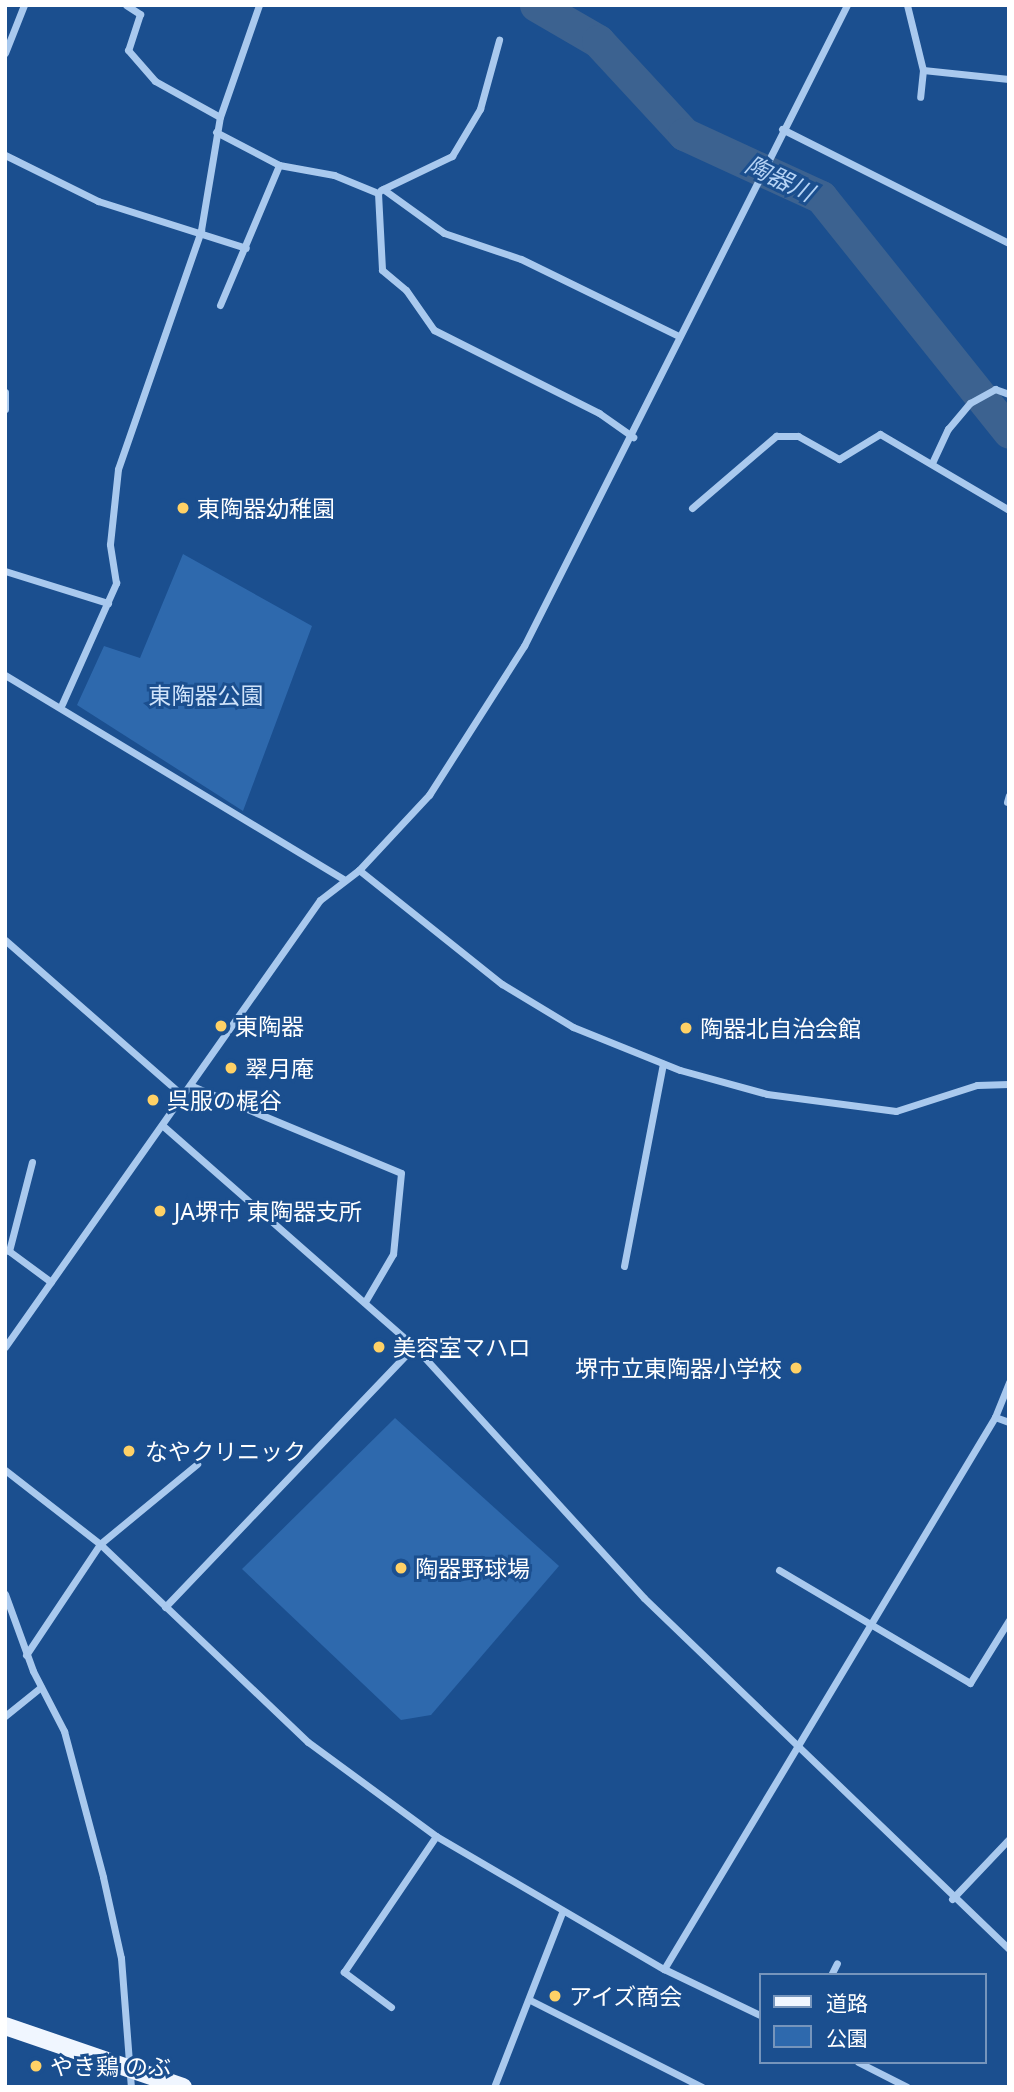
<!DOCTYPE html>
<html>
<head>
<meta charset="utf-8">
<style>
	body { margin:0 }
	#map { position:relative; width:1014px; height:2092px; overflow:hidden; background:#1b4f8f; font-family:"Noto Sans","Noto Sans JP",sans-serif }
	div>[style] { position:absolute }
	.green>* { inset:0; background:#2e69ad }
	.river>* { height:33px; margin:-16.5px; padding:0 16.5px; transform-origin:16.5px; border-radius:16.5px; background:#3c6290 }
	.minor>* { height:7px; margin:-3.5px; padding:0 3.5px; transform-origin:3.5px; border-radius:3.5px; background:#a9c9ee }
	.primary>* { height:18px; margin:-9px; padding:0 9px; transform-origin:9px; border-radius:9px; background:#f0f6ff }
	.dots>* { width:19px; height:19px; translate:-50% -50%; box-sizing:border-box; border:4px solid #1b4f8f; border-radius:50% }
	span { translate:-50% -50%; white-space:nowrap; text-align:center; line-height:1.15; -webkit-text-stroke:6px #1b4f8f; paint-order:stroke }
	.poi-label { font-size:23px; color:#fff }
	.left { translate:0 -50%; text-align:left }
	.right { translate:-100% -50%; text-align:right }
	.park-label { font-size:23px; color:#cfe3fa }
	.water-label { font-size:24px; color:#b5d3f5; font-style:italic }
	.frame { position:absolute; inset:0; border:7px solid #fff; pointer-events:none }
	.legend { position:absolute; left:759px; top:1973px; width:228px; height:91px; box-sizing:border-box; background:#1b4f8f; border:2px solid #7695bc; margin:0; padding:9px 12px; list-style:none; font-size:21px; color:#fff }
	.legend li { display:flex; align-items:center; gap:14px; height:35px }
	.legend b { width:35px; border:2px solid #7695bc }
</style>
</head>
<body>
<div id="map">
	<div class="green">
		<i style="clip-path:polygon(183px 554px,312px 626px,243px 811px,77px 705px,104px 646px,140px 658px)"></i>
		<i style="clip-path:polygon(395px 1418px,559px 1566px,431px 1715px,401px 1720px,242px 1569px)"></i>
	</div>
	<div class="river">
		<i style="left:536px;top:5px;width:72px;rotate:30.1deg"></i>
		<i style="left:598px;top:41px;width:127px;rotate:47.2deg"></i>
		<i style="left:684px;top:134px;width:151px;rotate:24.7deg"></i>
		<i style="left:821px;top:197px;width:301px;rotate:51.3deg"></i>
	</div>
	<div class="minor">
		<i style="left:126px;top:5px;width:17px;rotate:33deg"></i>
		<i style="left:140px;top:14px;width:38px;rotate:108deg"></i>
		<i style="left:128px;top:50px;width:41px;rotate:48.9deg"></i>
		<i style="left:155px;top:81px;width:74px;rotate:29deg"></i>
		<i style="left:907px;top:5px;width:67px;rotate:76.2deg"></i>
		<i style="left:923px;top:70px;width:27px;rotate:96deg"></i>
		<i style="left:5px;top:53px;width:52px;rotate:-68.4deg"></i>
		<i style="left:923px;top:70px;width:86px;rotate:6deg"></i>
		<i style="left:782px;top:129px;width:254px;rotate:26.7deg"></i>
		<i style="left:216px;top:132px;width:71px;rotate:27.6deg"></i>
		<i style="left:279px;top:165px;width:56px;rotate:10.3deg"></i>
		<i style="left:334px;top:175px;width:48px;rotate:22.2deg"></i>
		<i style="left:378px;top:193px;width:77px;rotate:87deg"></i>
		<i style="left:382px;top:270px;width:31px;rotate:40deg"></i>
		<i style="left:406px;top:290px;width:49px;rotate:55deg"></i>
		<i style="left:434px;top:330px;width:185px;rotate:26.7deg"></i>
		<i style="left:599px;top:413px;width:42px;rotate:35.2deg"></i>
		<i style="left:5px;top:155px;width:104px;rotate:26.3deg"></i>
		<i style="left:98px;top:201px;width:155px;rotate:17.6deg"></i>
		<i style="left:383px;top:189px;width:75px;rotate:35.8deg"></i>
		<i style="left:444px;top:233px;width:81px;rotate:18.7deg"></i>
		<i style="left:521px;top:259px;width:174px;rotate:26deg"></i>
		<i style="left:381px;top:190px;width:79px;rotate:-25.6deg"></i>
		<i style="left:452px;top:156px;width:55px;rotate:-59.2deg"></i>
		<i style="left:480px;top:109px;width:72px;rotate:-74.6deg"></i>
		<i style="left:220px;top:305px;width:152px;rotate:-67.1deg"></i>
		<i style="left:5px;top:392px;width:17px;rotate:90deg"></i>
		<i style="left:932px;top:463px;width:38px;rotate:-65deg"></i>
		<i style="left:948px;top:429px;width:34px;rotate:-50deg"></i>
		<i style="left:970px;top:403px;width:29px;rotate:-29deg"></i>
		<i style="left:995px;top:389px;width:15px;rotate:20deg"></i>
		<i style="left:692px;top:508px;width:111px;rotate:-40.6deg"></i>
		<i style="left:776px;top:436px;width:22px"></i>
		<i style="left:798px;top:436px;width:47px;rotate:29.3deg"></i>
		<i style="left:839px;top:459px;width:48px;rotate:-31.4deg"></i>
		<i style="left:880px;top:434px;width:150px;rotate:30.5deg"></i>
		<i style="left:5px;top:571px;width:108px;rotate:17.3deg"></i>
		<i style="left:5px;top:675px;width:395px;rotate:31.1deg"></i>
		<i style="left:62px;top:704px;width:133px;rotate:-65.9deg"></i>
		<i style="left:116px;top:583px;width:39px;rotate:-99deg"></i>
		<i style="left:110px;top:544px;width:75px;rotate:-83.9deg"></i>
		<i style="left:118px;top:469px;width:253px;rotate:-70.8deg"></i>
		<i style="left:201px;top:230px;width:115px;rotate:-80.5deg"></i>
		<i style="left:220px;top:117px;width:119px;rotate:-70.8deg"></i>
		<i style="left:1007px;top:802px;width:7px;rotate:-74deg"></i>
		<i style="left:359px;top:870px;width:183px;rotate:38.6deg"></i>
		<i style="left:502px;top:984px;width:83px;rotate:31.2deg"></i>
		<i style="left:573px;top:1027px;width:115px;rotate:21.9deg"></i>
		<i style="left:680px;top:1070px;width:90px;rotate:15.4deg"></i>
		<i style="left:767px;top:1094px;width:130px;rotate:7.5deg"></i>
		<i style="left:896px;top:1111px;width:85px;rotate:-17.8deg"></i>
		<i style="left:977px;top:1085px;width:32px;rotate:-2deg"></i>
		<i style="left:5px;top:940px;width:237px;rotate:41.2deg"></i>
		<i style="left:192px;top:1086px;width:226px;rotate:22.6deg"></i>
		<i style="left:401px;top:1173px;width:81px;rotate:95.6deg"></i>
		<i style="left:393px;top:1254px;width:56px;rotate:120.3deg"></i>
		<i style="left:162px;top:1125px;width:335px;rotate:41.3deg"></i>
		<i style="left:414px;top:1346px;width:341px;rotate:47.6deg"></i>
		<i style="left:644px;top:1598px;width:506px;rotate:43.88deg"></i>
		<i style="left:32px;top:1162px;width:92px;rotate:104.5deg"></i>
		<i style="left:9px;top:1251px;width:52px;rotate:36.4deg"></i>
		<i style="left:624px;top:1266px;width:206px;rotate:-79.1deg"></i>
		<i style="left:5px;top:1347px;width:547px;rotate:-54.83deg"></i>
		<i style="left:320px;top:900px;width:49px;rotate:-37.6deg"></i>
		<i style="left:359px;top:870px;width:103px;rotate:-47deg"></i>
		<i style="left:429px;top:795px;width:177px;rotate:-57.5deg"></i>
		<i style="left:524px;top:646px;width:718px;rotate:-63.26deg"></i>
		<i style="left:995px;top:1417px;width:38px;rotate:-68deg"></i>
		<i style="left:5px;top:1470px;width:120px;rotate:37.9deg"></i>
		<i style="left:100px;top:1544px;width:287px;rotate:43.6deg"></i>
		<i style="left:308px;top:1742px;width:159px;rotate:36.3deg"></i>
		<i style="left:436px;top:1836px;width:264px;rotate:30.3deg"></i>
		<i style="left:664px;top:1969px;width:106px;rotate:25.6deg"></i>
		<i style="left:779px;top:1570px;width:222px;rotate:30.6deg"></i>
		<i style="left:970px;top:1683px;width:74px;rotate:-58.2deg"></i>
		<i style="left:5px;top:1594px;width:82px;rotate:70deg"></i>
		<i style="left:33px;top:1671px;width:68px;rotate:62.7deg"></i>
		<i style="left:64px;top:1731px;width:151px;rotate:75deg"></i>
		<i style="left:103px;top:1877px;width:83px;rotate:77.5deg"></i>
		<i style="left:121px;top:1958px;width:129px;rotate:85.6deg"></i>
		<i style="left:165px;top:1607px;width:361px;rotate:-46.3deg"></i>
		<i style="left:26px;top:1655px;width:133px;rotate:-56.3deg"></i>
		<i style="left:100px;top:1544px;width:126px;rotate:-39.5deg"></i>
		<i style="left:5px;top:1716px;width:46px;rotate:-38.9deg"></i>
		<i style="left:952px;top:1899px;width:83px;rotate:-46.5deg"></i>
		<i style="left:664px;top:1969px;width:644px;rotate:-59.05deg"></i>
		<i style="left:995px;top:1417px;width:15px;rotate:20deg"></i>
		<i style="left:831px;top:1975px;width:13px;rotate:-63deg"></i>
		<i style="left:530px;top:2000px;width:193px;rotate:26.8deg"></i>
		<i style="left:391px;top:2007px;width:59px;rotate:-143.3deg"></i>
		<i style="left:344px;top:1972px;width:164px;rotate:-55.9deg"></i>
		<i style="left:858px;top:2062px;width:55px;rotate:27deg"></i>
		<i style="left:494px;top:2087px;width:187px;rotate:-68.7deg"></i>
	</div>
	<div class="primary">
		<i style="left:5px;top:2026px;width:188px;rotate:18.9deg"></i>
	</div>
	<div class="dots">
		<i style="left:183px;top:508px;background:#ffd166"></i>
		<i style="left:221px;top:1026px;background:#ffd166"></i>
		<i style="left:686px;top:1028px;background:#ffd166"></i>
		<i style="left:231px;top:1068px;background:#ffd166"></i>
		<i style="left:153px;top:1100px;background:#ffd166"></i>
		<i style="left:160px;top:1211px;background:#ffd166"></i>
		<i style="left:379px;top:1347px;background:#ffd166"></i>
		<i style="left:796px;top:1368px;background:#ffd166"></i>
		<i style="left:129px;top:1451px;background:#ffd166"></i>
		<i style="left:401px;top:1568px;background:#ffd166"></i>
		<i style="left:555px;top:1996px;background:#ffd166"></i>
		<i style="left:36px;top:2066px;background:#ffd166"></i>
	</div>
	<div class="poi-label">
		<span class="left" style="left:197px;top:508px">東陶器幼稚園</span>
		<span class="left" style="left:235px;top:1026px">東陶器</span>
		<span class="left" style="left:700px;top:1028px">陶器北自治会館</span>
		<span class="left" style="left:245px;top:1068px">翠月庵</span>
		<span class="left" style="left:167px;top:1100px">呉服の梶谷</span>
		<span class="left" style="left:174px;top:1211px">JA堺市 東陶器支所</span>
		<span class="left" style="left:393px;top:1347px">美容室マハロ</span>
		<span class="right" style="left:782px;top:1368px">堺市立東陶器小学校</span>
		<span class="left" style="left:145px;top:1451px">なやクリニック</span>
		<span class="left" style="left:415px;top:1568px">陶器野球場</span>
		<span class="left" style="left:569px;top:1996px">アイズ商会</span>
		<span class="left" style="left:50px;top:2066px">やき鶏 のぶ</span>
	</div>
	<div class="park-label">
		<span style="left:206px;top:695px">東陶器公園</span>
	</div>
	<div class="water-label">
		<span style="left:780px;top:178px;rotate:26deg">陶器川</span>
	</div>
	<div class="frame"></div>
	<ul class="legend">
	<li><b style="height:9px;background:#f0f6ff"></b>道路</li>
	<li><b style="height:19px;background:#2e69ad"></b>公園</li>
	</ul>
</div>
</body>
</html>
